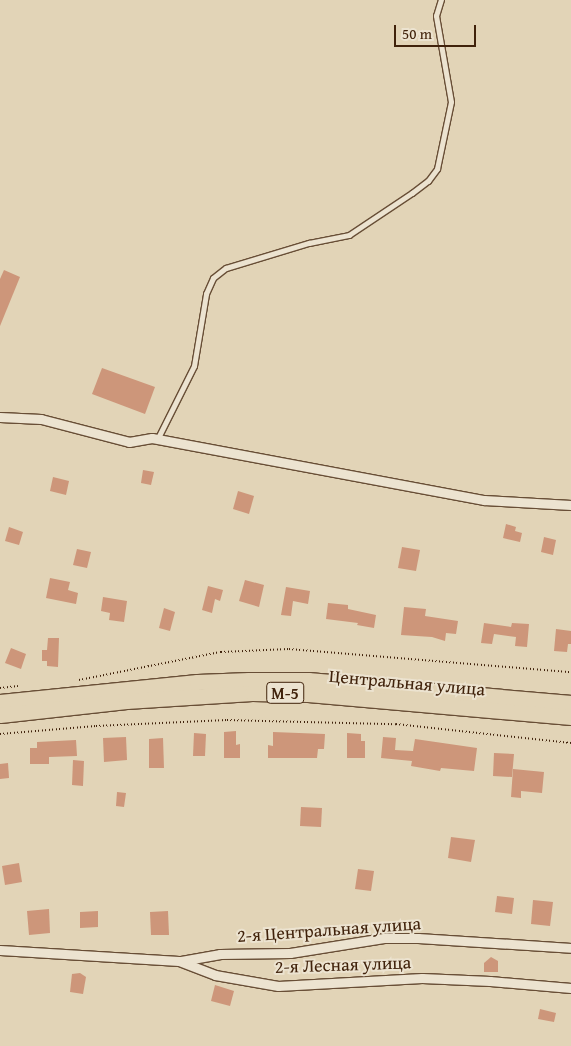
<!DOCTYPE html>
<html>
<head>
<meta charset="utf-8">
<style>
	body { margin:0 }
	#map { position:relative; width:571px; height:1046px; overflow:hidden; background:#e2d4b7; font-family:"Gentium Book Plus",serif }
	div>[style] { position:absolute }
	.building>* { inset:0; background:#cd967a }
	.path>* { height:2px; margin-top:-1px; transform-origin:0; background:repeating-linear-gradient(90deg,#40220b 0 1px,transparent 0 3.5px) }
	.roads { filter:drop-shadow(1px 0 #684e36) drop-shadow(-1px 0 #684e36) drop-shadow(0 1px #684e36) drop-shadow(0 -1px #684e36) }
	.service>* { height:4.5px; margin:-2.25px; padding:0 2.25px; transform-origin:2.25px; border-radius:2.25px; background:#ece3d0 }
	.minor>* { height:9px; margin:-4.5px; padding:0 4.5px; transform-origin:4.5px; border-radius:4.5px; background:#ece3d0 }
	.primary>* { height:15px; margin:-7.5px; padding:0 7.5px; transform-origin:7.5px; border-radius:7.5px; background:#e2d4b7 }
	span { translate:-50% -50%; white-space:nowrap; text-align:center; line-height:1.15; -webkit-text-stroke:4px #ece3d0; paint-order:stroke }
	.shield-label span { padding:1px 4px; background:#ece3d0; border:1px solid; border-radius:4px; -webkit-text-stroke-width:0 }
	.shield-label { font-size:16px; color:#40220b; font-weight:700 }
	.street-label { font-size:18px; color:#40220b }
	.scale { position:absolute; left:394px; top:25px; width:82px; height:22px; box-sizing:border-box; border:2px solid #40220b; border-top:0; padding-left:6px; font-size:15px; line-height:18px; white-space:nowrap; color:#40220b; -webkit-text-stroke:4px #ece3d0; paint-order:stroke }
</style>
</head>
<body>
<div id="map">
	<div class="building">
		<i style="clip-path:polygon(4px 270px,20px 277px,0 326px,0 279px)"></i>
		<i style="clip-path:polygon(102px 368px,155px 387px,145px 414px,92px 394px)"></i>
		<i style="clip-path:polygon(143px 470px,154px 472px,151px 485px,141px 483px)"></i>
		<i style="clip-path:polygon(53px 477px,69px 481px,66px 495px,50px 491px)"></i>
		<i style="clip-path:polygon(238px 491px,254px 496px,249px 514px,233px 509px)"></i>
		<i style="clip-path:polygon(506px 524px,516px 527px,515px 531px,522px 533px,520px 542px,503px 538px)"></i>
		<i style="clip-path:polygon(9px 527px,23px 532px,19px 545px,5px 541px)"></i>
		<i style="clip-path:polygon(544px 537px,556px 540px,553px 555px,541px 552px)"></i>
		<i style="clip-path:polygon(402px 547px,420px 550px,416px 571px,398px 568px)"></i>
		<i style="clip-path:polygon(77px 549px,91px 552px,87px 568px,73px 565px)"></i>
		<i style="clip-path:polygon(50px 578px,70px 582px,68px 590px,78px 593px,76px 604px,46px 598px)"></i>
		<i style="clip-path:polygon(245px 580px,264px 585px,259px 607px,239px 601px)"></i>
		<i style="clip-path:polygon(208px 586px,223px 590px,220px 601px,215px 599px,212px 613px,202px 610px)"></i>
		<i style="clip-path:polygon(286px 587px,310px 591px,308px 604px,293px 601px,291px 616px,281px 615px)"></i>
		<i style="clip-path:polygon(103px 597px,127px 601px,124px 622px,109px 620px,110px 613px,101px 611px)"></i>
		<i style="clip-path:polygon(328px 603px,348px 605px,348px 609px,376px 615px,374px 628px,357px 625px,358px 623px,326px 619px)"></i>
		<i style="clip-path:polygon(404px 607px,426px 609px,425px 616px,458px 621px,456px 634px,446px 633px,445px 641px,432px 637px,401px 635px)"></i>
		<i style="clip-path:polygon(164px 608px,175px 612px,170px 631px,159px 628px)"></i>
		<i style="clip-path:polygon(484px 623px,511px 627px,512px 623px,529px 624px,527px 647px,515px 646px,516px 637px,494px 634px,492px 644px,481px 643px)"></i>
		<i style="clip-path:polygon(556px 629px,571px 631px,571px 644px,568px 644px,567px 652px,554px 651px)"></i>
		<i style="clip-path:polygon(48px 638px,59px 638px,58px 667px,47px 666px,47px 661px,42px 661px,42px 650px,47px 650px)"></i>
		<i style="clip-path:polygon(11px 648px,26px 654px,21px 669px,5px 663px)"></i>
		<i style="clip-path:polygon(236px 731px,236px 745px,240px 744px,240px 758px,224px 758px,224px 732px)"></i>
		<i style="clip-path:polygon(273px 732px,325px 734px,324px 749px,318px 749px,317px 758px,268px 758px,268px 745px,273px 746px)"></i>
		<i style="clip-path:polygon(194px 733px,206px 734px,205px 756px,193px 756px)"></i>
		<i style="clip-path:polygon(347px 733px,361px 734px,361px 741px,365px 741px,365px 758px,347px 758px)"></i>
		<i style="clip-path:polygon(126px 737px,127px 760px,104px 762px,103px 738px)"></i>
		<i style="clip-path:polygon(383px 737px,396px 738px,395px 750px,413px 751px,415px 739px,477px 748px,474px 771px,441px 768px,440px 771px,411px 766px,412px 761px,381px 758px)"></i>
		<i style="clip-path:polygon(163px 738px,164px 768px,149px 768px,149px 739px)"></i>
		<i style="clip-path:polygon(76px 740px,77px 756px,49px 757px,49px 764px,30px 764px,30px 748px,37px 748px,37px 742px)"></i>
		<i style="clip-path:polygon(494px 753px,514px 754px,512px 777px,493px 776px)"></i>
		<i style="clip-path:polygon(73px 760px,84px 761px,83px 786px,72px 785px)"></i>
		<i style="clip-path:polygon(8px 763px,9px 778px,0 779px,0 764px)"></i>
		<i style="clip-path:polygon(513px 769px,544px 772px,542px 793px,521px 791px,521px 798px,511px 797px)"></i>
		<i style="clip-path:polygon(117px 792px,126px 793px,124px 807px,116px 806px)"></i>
		<i style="clip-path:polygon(301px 807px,322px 808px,321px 827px,300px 826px)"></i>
		<i style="clip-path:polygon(451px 837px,475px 840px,471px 862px,448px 858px)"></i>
		<i style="clip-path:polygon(19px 863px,22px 882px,5px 885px,2px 866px)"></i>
		<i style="clip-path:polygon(358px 869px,374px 871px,371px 891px,355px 889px)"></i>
		<i style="clip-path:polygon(497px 896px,514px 898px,512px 914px,495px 912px)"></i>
		<i style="clip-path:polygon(533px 900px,553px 902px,550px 926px,531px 924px)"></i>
		<i style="clip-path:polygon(49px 909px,50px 933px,29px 935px,27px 911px)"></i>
		<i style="clip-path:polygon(98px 911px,98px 927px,80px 928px,80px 912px)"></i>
		<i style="clip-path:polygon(168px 911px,169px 935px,151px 935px,150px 912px)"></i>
		<i style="clip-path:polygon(491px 957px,498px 961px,498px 972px,484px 972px,484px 963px)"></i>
		<i style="clip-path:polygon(80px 973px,86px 977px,83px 994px,70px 992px,72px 974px)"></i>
		<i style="clip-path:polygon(215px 985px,234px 991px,230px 1006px,211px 1001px)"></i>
		<i style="clip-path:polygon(540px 1009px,556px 1013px,554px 1022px,538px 1019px)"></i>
	</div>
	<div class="path">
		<i style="left:79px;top:680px;width:145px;rotate:-11.2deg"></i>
		<i style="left:221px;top:652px;width:68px;rotate:-2.5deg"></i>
		<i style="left:289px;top:649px;width:283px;rotate:4.7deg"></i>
		<i style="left:0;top:688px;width:18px;rotate:-6deg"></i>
		<i style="left:0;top:734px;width:96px;rotate:-4.8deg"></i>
		<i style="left:96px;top:726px;width:131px;rotate:-2.6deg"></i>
		<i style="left:227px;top:720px;width:169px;rotate:1.4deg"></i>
		<i style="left:396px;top:724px;width:176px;rotate:6.2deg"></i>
	</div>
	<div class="roads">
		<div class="service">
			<i style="left:158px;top:438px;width:80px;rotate:-63.4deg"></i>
			<i style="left:194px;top:366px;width:73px;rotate:-80.5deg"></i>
			<i style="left:206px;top:294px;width:17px;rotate:-66deg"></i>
			<i style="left:213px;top:278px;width:16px;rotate:-38deg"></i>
			<i style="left:226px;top:268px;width:87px;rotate:-16.8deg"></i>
			<i style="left:309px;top:243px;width:41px;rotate:-11.3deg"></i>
			<i style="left:349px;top:235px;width:76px;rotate:-33.7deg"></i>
			<i style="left:412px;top:193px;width:20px;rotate:-37deg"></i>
			<i style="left:428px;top:181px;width:15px;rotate:-53deg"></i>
			<i style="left:437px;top:169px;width:68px;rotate:-78.2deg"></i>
			<i style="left:451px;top:102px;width:87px;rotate:-99.9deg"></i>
			<i style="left:436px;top:16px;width:17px;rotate:-73deg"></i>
		</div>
		<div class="minor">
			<i style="left:0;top:417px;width:41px;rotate:2.8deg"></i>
			<i style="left:41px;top:419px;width:91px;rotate:14.6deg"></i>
			<i style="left:129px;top:442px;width:23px;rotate:-10deg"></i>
			<i style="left:152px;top:438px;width:338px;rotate:10.6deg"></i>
			<i style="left:484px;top:500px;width:87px;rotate:3.3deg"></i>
			<i style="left:0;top:950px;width:179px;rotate:3.5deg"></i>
			<i style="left:179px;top:961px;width:39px;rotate:21deg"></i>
			<i style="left:215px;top:975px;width:64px;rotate:9.9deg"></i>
			<i style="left:278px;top:986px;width:144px;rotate:-3.2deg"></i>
			<i style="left:422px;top:978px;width:68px;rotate:2.5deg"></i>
			<i style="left:490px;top:981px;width:81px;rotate:4.9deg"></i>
			<i style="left:181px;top:961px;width:40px;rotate:-10deg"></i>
			<i style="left:220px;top:954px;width:70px;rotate:-0.8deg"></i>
			<i style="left:290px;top:953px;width:95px;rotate:-9.1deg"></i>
			<i style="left:384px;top:938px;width:34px"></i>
			<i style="left:418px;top:938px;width:153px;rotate:3.7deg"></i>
		</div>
		<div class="primary">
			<i style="left:0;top:702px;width:198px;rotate:-5.8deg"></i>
			<i style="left:197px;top:682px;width:52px;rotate:-2.2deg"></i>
			<i style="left:249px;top:680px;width:59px"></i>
			<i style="left:308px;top:680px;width:264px;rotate:5deg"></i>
			<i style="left:0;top:715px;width:127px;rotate:-6.3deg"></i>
			<i style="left:126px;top:701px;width:126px;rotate:-3.6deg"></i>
			<i style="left:252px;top:693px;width:56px;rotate:1deg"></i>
			<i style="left:308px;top:694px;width:264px;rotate:5deg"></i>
		</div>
	</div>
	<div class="shield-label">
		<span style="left:285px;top:693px">М-5</span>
	</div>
	<div class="street-label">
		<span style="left:407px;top:683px;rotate:5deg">Центральная улица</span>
		<span style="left:329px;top:930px;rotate:-4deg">2-я Центральная улица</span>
		<span style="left:343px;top:965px;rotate:-2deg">2-я Лесная улица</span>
	</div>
	<div class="scale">50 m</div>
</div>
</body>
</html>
